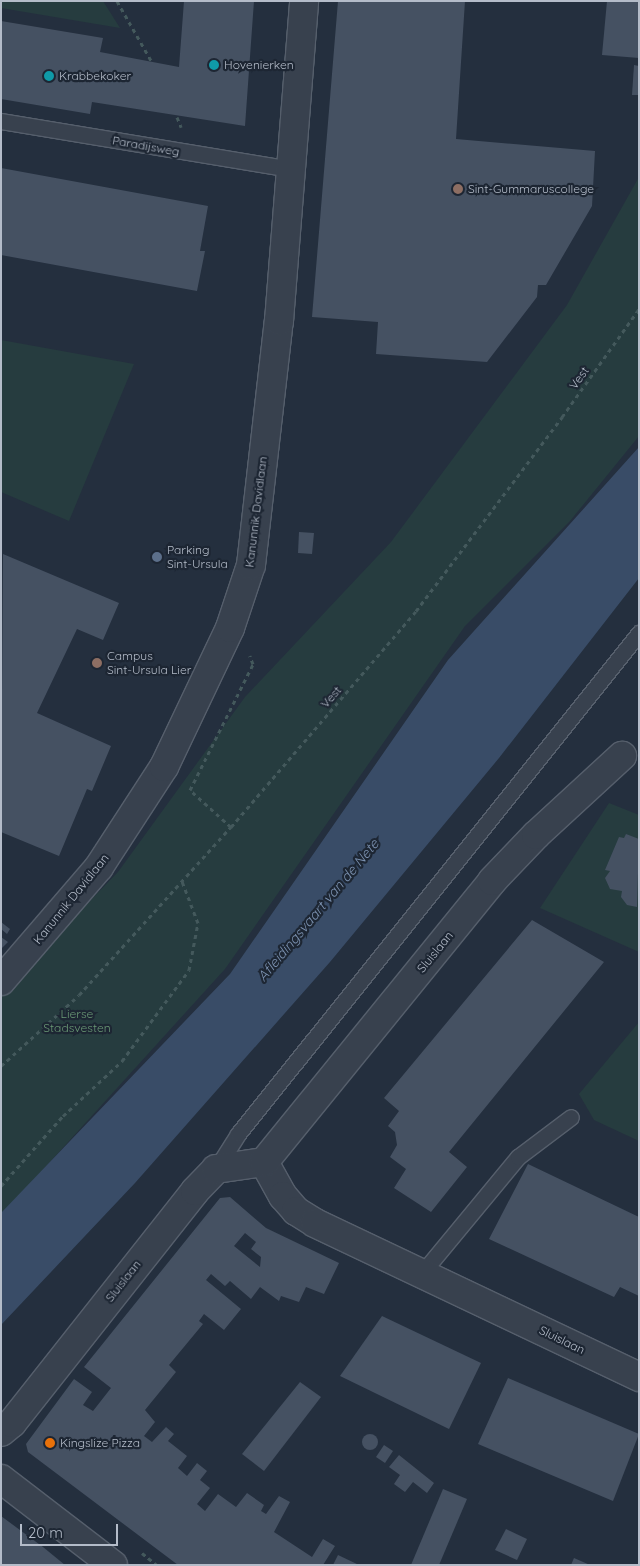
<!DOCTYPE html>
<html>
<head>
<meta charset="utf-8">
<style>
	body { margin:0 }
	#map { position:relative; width:640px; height:1566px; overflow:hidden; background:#242f3e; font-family:Quicksand,sans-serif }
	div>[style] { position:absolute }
	.green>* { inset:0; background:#263c3f }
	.water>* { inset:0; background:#394c67 }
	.building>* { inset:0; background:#455162 }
	.round { border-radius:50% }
	.path>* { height:3px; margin-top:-1.5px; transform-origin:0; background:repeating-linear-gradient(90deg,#44595c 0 4px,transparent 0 8px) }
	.roads { filter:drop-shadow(1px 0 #565f6c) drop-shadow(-1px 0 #565f6c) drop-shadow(0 1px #565f6c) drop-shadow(0 -1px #565f6c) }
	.service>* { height:15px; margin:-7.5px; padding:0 7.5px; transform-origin:7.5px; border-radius:7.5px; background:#38414e }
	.minor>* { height:28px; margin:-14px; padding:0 14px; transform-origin:14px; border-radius:14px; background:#38414e }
	.tertiary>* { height:28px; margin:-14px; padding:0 14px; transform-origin:14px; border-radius:14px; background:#38414e }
	.dots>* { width:14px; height:14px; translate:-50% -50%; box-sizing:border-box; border:2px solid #1d2633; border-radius:50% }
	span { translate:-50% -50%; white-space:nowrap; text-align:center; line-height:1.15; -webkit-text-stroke:4.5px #1d2633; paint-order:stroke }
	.poi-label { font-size:12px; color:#b4bcc9 }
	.left { translate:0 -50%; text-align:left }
	.street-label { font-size:12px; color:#b4bcc9 }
	.park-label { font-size:12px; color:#6b9a76 }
	.water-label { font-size:14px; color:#7c92b1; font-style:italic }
	.frame { position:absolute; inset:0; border:2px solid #b4bcc9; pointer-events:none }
	.scale { position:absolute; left:20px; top:1524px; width:98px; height:22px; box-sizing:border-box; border:2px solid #b4bcc9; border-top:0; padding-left:6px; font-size:15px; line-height:18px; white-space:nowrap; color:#b4bcc9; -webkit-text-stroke:4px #1d2633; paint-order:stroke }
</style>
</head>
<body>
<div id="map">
	<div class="green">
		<i style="clip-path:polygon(1px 1px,103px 1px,120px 28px,1px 8px)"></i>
		<i style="clip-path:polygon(639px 177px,639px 436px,570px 521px,465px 626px,225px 969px,1px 1216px,1px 992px,118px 872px,245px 697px,391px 542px,567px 305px)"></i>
		<i style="clip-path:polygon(1px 340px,134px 364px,69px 521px,1px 492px)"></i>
		<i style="clip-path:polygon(609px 803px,639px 815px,639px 952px,540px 908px)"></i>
		<i style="clip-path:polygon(639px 1022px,639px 1141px,594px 1120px,579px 1094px)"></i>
	</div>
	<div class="water">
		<i style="clip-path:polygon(639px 447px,639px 578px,499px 758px,330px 962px,135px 1183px,1px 1325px,1px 1213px,230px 974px,448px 660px)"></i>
	</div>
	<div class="building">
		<i style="clip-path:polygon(184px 1px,254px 1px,245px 126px,92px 102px,90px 114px,1px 99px,1px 21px,103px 38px,100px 52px,179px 67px)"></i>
		<i style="clip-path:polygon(338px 1px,465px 1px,456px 139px,595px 151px,592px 206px,546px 285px,538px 285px,537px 297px,487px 362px,376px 354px,378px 322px,312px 317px)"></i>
		<i style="clip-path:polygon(607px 1px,639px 1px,639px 58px,602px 55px)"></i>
		<i style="clip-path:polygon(634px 65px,639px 66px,639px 95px,632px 95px)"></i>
		<i style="clip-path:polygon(1px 168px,208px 206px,200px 251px,205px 251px,197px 291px,1px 255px)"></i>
		<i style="clip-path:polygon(299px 532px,314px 533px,312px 554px,298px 553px)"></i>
		<i style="clip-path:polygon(3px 554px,119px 603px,103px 640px,77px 629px,37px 713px,111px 746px,92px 791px,87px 789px,59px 856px,1px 832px)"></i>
		<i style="clip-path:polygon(626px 834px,639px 839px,637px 907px,627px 905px,621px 897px,622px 891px,610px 889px,605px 878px,610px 871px,605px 870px,619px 837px,624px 838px)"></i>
		<i style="clip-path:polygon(532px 920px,604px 962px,449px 1152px,467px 1167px,431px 1212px,394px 1188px,406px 1169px,390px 1157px,397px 1145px,395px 1132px,388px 1126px,399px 1111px,384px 1098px)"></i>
		<i style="clip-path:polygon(1px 922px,10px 929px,7px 934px,1px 929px)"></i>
		<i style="clip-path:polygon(1px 937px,8px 942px,1px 949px)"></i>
		<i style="clip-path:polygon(528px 1164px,639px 1217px,639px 1296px,620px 1287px,614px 1297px,489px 1239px)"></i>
		<i style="clip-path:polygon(evenodd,230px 1197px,266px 1228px,339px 1263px,324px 1294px,306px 1287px,299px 1302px,281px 1296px,279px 1301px,260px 1287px,251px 1299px,230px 1281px,225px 1286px,211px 1274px,206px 1280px,241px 1309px,224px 1330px,204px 1314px,199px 1321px,203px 1324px,169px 1365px,176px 1372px,145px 1410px,155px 1422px,144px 1436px,152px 1442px,166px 1427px,174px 1434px,168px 1441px,187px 1456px,178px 1468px,187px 1476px,197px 1463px,207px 1471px,200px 1480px,210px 1488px,197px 1504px,205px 1511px,218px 1494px,236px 1507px,247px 1493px,264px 1505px,261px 1511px,266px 1514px,279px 1496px,290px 1502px,274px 1532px,312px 1557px,323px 1539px,335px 1546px,323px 1565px,178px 1565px,28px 1452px,26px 1444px,74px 1379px,92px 1392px,83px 1405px,93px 1411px,111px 1388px,84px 1367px,220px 1198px,230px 1197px,245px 1233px,256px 1242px,251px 1249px,261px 1257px,260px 1267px,234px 1246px,245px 1233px)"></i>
		<i style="clip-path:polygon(382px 1316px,481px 1363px,449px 1429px,340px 1376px)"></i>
		<i style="clip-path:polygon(508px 1378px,639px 1434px,613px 1501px,478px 1444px)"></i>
		<i style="clip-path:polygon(300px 1382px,321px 1397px,264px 1471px,242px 1454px)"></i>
		<i class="round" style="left:362px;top:1434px;width:16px;height:16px"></i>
		<i style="clip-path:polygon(384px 1445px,393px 1451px,385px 1463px,376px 1457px)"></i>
		<i style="clip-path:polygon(399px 1455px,434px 1483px,427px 1493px,413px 1482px,405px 1492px,394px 1484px,400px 1475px,389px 1467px)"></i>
		<i style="clip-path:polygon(443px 1489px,467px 1499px,439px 1565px,411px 1565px)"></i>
		<i style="clip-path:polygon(1px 1516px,43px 1547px,65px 1565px,1px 1565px)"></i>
		<i style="clip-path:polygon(506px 1529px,527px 1539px,517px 1560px,495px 1550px)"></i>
		<i style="clip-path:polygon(338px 1555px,359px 1565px,333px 1565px)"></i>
		<i style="clip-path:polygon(574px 1558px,590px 1565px,571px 1565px)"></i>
	</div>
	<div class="path">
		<i style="left:117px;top:1px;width:70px;rotate:60.2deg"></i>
		<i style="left:177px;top:117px;width:11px;rotate:68deg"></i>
		<i style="left:231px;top:827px;width:55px;rotate:-137.9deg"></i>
		<i style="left:190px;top:790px;width:141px;rotate:-63.4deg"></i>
		<i style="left:253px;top:664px;width:9px;rotate:-111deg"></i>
		<i style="left:1px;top:1066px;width:105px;rotate:-42.3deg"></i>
		<i style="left:79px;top:995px;width:227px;rotate:-47.9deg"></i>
		<i style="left:231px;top:827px;width:284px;rotate:-49.4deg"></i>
		<i style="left:416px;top:611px;width:243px;rotate:-53deg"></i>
		<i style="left:562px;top:417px;width:133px;rotate:-54.5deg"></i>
		<i style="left:1px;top:1186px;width:94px;rotate:-48.5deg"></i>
		<i style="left:63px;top:1116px;width:81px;rotate:-43deg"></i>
		<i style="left:122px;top:1061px;width:113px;rotate:-53.6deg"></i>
		<i style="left:189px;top:970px;width:48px;rotate:-79.2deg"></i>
		<i style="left:198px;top:923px;width:45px;rotate:-110.9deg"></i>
		<i style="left:142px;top:1553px;width:19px;rotate:39deg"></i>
	</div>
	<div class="roads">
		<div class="service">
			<i style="left:1px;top:121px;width:294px;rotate:9.4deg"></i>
			<i style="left:216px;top:1169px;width:41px;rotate:-57.8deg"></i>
			<i style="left:238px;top:1134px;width:642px;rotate:-51.33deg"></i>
			<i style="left:422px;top:1273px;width:151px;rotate:-50.4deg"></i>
			<i style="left:518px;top:1157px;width:66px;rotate:-37deg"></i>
		</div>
		<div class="minor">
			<i style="left:1px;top:981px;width:150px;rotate:-49.3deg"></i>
			<i style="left:99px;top:867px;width:119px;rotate:-57deg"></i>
			<i style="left:164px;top:767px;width:154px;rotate:-64.6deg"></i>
			<i style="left:230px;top:628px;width:66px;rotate:-71.6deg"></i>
			<i style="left:251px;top:565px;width:246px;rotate:-83.5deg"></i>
			<i style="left:279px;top:321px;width:321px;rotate:-85.5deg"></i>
			<i style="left:264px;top:1162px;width:39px;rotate:61deg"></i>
			<i style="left:283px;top:1196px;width:20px;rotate:49deg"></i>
			<i style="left:296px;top:1211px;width:22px;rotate:32deg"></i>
			<i style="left:315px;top:1223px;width:359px;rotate:25.4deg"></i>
			<i style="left:1px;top:1432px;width:14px;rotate:-39deg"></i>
			<i style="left:12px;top:1423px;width:295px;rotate:-51.7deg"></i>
			<i style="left:195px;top:1191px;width:30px;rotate:-46deg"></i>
			<i style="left:216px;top:1169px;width:49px;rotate:-8.3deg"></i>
			<i style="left:264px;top:1162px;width:362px;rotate:-50.9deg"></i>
			<i style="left:492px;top:881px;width:64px;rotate:-46.3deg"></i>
			<i style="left:536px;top:835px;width:117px;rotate:-42.6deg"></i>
		</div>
		<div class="tertiary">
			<i style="left:1px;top:1479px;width:141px;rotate:37.5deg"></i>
		</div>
	</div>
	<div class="dots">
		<i style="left:214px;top:65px;background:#0f9aa8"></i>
		<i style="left:49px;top:76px;background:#0f9aa8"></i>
		<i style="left:458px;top:189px;background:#8d6e63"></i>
		<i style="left:157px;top:557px;background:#5c6f8a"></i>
		<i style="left:97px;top:663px;background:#8d6e63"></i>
		<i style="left:50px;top:1443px;background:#e8710a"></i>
	</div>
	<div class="poi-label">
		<span class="left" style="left:224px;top:65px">Hovenierken</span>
		<span class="left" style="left:59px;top:76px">Krabbekoker</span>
		<span class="left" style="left:468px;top:189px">Sint-Gummaruscollege</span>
		<span class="left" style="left:167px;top:557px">Parking<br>Sint-Ursula</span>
		<span class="left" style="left:107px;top:663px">Campus<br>Sint-Ursula Lier</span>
		<span class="left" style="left:60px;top:1443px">Kingslize Pizza</span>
	</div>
	<div class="street-label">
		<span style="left:146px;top:146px;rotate:10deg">Paradijsweg</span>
		<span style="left:579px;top:378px;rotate:-55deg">Vest</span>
		<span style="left:256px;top:512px;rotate:-83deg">Kanunnik Davidlaan</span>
		<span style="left:331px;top:697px;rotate:-49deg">Vest</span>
		<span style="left:71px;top:899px;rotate:-51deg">Kanunnik Davidlaan</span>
		<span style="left:435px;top:952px;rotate:-51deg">Sluislaan</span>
		<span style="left:123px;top:1281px;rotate:-52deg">Sluislaan</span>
		<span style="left:562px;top:1340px;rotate:26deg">Sluislaan</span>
	</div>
	<div class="park-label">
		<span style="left:77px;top:1021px">Lierse<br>Stadsvesten</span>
	</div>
	<div class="water-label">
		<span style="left:318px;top:910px;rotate:-50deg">Afleidingsvaart van de Nete</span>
	</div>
	<div class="frame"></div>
	<div class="scale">20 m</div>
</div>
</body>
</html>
